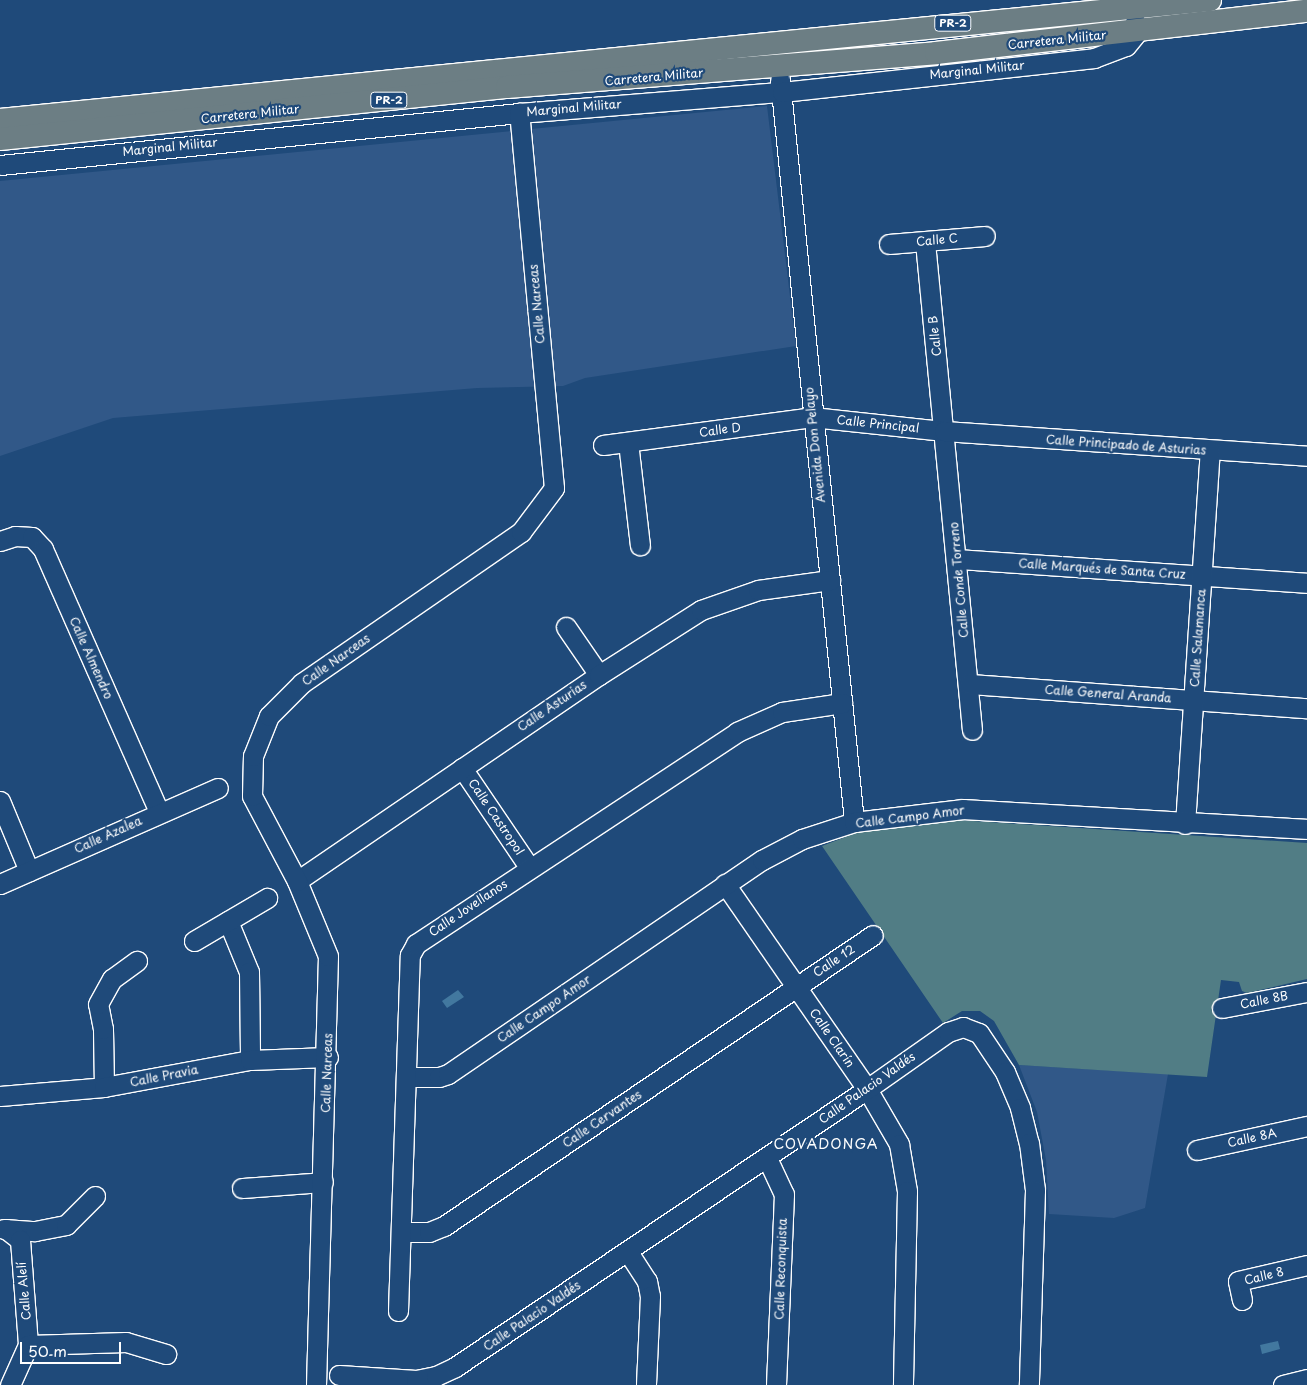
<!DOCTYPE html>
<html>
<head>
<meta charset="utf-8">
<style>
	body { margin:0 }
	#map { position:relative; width:1307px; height:1385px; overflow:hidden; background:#1f4a7a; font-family:"Playpen Sans",sans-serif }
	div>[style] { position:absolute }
	.built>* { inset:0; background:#315888 }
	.green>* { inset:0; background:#517d85 }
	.water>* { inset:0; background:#42789f }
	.roads { filter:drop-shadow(1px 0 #fff) drop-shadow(-1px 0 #fff) drop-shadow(0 1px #fff) drop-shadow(0 -1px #fff) }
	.minor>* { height:19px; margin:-9.5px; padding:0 9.5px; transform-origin:9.5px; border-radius:9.5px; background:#1f4a7a }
	.major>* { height:22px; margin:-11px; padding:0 11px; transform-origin:11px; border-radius:11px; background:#6c7e84 }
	span { translate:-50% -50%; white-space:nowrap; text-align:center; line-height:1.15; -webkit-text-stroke:4.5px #1f4a7a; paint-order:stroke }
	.shield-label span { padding:1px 4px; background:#1f4a7a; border:1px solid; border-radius:4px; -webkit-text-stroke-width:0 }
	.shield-label { font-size:11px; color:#fff; font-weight:700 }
	.street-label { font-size:12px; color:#fff }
	.neighbourhood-label { font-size:14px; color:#fff; letter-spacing:1px }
	.scale { position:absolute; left:20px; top:1342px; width:101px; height:22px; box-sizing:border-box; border:2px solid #fff; border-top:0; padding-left:6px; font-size:15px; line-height:18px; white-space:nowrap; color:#fff; -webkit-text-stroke:4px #1f4a7a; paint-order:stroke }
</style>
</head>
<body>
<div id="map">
	<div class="built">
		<i style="clip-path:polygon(767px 106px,796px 346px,585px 378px,563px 386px,477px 388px,113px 418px,0 456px,0 181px)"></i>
		<i style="clip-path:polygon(1019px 1065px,1168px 1074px,1145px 1208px,1114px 1218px,1049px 1214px,1046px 1160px,1037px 1112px)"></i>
	</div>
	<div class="green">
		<i style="clip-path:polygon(944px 819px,1307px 843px,1307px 979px,1247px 993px,1242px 991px,1239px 982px,1221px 980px,1207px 1077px,1019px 1065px,994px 1021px,980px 1011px,962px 1011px,943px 1023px,822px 846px,861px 831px,907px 822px)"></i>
	</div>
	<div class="water">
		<i style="clip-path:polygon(458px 990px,464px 997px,447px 1008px,442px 1001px)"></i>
		<i style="clip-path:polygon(1278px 1341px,1280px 1349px,1262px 1354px,1260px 1345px)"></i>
	</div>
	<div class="roads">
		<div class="minor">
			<i style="left:780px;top:80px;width:746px;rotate:84.3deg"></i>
			<i style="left:0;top:165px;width:522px;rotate:-5.72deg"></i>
			<i style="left:519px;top:113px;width:264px;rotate:-4.6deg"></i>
			<i style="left:782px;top:92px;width:314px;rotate:-6.2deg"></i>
			<i style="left:1094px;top:58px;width:34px;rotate:-21deg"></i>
			<i style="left:1126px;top:46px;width:19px;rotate:-51deg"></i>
			<i style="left:1138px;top:31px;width:10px;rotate:-107deg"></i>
			<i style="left:925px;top:242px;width:490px;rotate:84.5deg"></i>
			<i style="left:889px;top:244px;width:96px;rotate:-4.8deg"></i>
			<i style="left:628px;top:442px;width:104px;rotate:83.4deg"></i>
			<i style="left:603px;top:445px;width:211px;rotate:-7.6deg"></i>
			<i style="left:812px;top:417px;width:133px;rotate:6.1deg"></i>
			<i style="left:944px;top:431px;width:364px;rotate:3.9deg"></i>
			<i style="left:0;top:541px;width:16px;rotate:-18deg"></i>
			<i style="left:15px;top:536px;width:17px;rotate:3deg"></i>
			<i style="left:32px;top:537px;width:16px;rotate:47deg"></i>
			<i style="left:43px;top:549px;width:287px;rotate:66.2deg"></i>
			<i style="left:958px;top:559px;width:350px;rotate:3.9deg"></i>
			<i style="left:566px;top:627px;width:58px;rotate:55.5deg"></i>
			<i style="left:969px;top:684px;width:339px;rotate:4.1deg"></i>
			<i style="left:462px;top:768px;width:120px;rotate:55.9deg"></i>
			<i style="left:0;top:801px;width:76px;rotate:67.5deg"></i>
			<i style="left:1185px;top:824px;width:374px;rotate:-86.2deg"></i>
			<i style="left:297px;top:881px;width:366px;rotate:-34.3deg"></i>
			<i style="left:599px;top:675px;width:121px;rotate:-32.5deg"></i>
			<i style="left:701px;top:610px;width:60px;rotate:-19.3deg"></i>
			<i style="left:758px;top:590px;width:73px;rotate:-7.9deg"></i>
			<i style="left:0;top:884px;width:238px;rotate:-23.8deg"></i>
			<i style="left:725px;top:884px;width:249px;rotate:55.3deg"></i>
			<i style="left:867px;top:1089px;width:64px;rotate:59.8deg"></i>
			<i style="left:899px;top:1144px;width:48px;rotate:80.3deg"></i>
			<i style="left:907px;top:1191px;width:194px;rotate:91.2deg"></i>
			<i style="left:228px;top:921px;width:55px;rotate:67.6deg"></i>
			<i style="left:249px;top:972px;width:88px;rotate:89.3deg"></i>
			<i style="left:194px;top:941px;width:85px;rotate:-30.5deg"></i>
			<i style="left:1222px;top:1008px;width:86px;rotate:-10.7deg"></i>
			<i style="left:406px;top:1077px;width:33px"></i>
			<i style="left:439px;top:1077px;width:9px;rotate:-18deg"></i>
			<i style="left:448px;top:1074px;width:380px;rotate:-34.3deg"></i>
			<i style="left:762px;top:860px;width:45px;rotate:-27.7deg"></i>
			<i style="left:802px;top:839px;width:55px;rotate:-18.1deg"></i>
			<i style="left:854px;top:822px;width:110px;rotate:-6.8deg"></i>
			<i style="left:963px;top:809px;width:345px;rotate:3.3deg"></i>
			<i style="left:104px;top:1087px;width:58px;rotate:-91deg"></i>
			<i style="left:103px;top:1029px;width:25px;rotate:-101deg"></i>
			<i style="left:98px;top:1004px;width:29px;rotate:-61deg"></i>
			<i style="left:112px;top:979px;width:31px;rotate:-36deg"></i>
			<i style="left:0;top:1096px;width:104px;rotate:-4.9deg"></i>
			<i style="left:104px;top:1087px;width:148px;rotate:-10.5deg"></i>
			<i style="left:250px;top:1060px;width:78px;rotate:-2.2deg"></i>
			<i style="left:1197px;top:1150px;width:113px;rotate:-12.3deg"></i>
			<i style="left:767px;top:1158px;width:40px;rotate:65deg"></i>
			<i style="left:784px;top:1194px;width:191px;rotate:92.4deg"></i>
			<i style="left:242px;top:1188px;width:81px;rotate:-4.2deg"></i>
			<i style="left:4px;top:1229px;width:31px;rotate:4deg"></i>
			<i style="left:35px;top:1231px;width:32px;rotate:-11deg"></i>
			<i style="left:66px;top:1225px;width:41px;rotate:-45deg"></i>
			<i style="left:6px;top:1229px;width:18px;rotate:38deg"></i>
			<i style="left:20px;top:1240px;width:105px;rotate:85.6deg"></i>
			<i style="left:28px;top:1345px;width:44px;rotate:114.2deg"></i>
			<i style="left:401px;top:1232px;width:28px"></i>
			<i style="left:429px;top:1232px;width:16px;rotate:-22deg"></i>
			<i style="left:444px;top:1226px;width:518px;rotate:-34.15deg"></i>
			<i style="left:628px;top:1252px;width:35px;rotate:57deg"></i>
			<i style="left:647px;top:1281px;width:15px;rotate:79deg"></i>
			<i style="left:650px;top:1296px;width:89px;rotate:92.6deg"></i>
			<i style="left:1242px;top:1300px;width:19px;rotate:-102deg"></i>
			<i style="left:1238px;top:1281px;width:71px;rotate:-13.1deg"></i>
			<i style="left:398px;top:1311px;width:356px;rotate:-88.1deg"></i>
			<i style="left:410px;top:955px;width:13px;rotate:-61deg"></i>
			<i style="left:416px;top:944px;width:385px;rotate:-33.4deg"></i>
			<i style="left:737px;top:732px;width:49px;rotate:-24deg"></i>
			<i style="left:782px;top:712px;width:61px;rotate:-8.5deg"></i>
			<i style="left:28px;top:1345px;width:98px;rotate:-1.8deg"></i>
			<i style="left:126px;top:1342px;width:42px;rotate:16.7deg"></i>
			<i style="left:339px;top:1375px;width:77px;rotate:3.7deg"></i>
			<i style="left:416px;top:1380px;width:20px;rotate:-11deg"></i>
			<i style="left:436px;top:1376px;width:21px;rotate:-25deg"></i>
			<i style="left:455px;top:1367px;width:497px;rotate:-34deg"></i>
			<i style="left:867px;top:1089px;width:99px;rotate:-35.1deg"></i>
			<i style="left:948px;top:1032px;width:16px;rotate:-18deg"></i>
			<i style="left:963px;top:1027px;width:17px;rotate:21deg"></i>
			<i style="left:979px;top:1033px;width:47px;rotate:56.3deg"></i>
			<i style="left:1005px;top:1072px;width:39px;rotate:67deg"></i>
			<i style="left:1020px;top:1108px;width:36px;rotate:76deg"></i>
			<i style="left:1029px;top:1143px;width:47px;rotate:82.7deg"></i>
			<i style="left:1035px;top:1190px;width:195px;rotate:91.8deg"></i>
			<i style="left:316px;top:1385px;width:429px;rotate:-88.4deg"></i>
			<i style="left:328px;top:956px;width:81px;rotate:-112.5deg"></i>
			<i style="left:297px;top:881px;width:96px;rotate:-117.9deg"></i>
			<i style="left:252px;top:796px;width:40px;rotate:-88.6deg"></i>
			<i style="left:253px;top:756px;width:43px;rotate:-68.2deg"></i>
			<i style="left:269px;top:716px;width:47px;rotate:-45deg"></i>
			<i style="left:302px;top:683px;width:266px;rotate:-34.6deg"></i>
			<i style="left:521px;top:532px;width:55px;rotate:-53.1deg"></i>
			<i style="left:554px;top:488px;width:377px;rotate:-95.3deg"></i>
			<i style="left:1283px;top:1385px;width:25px;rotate:-14deg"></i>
		</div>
		<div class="major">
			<i style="left:0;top:120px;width:1216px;rotate:-5.66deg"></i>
			<i style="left:0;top:139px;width:510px;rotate:-5.86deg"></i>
			<i style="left:507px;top:87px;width:430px;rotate:-4.5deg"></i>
			<i style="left:936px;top:53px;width:373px;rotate:-6.5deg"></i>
		</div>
	</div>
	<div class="shield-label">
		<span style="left:953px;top:23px">PR-2</span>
		<span style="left:389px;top:100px">PR-2</span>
	</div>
	<div class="street-label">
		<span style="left:1057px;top:40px;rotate:-6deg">Carretera Militar</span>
		<span style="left:977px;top:70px;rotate:-6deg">Marginal Militar</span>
		<span style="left:654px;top:77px;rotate:-5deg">Carretera Militar</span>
		<span style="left:574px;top:108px;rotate:-5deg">Marginal Militar</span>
		<span style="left:250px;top:114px;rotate:-6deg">Carretera Militar</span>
		<span style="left:170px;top:147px;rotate:-6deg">Marginal Militar</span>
		<span style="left:937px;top:240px;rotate:-5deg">Calle C</span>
		<span style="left:537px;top:304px;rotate:-95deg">Calle Narceas</span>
		<span style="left:935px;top:336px;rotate:-96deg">Calle B</span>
		<span style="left:878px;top:424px;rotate:6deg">Calle Principal</span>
		<span style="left:720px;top:430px;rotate:-8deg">Calle D</span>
		<span style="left:815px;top:445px;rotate:-96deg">Avenida Don Pelayo</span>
		<span style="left:1126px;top:445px;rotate:4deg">Calle Principado de Asturias</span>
		<span style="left:1102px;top:569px;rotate:4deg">Calle Marqués de Santa Cruz</span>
		<span style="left:959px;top:580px;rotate:-95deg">Calle Conde Torreno</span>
		<span style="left:1198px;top:638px;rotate:-86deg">Calle Salamanca</span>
		<span style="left:91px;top:658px;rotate:66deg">Calle Almendro</span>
		<span style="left:336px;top:660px;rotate:-35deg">Calle Narceas</span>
		<span style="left:1108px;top:694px;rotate:4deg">Calle General Aranda</span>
		<span style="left:552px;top:706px;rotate:-34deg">Calle Asturias</span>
		<span style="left:496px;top:817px;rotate:56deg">Calle Castropol</span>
		<span style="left:910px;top:817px;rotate:-7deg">Calle Campo Amor</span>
		<span style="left:108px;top:835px;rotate:-24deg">Calle Azalea</span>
		<span style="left:468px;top:908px;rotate:-34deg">Calle Jovellanos</span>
		<span style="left:834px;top:961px;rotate:-34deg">Calle 12</span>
		<span style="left:1264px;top:1000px;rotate:-11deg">Calle 8B</span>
		<span style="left:544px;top:1009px;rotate:-34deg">Calle Campo Amor</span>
		<span style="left:832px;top:1038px;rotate:55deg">Calle Clarín</span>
		<span style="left:327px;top:1073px;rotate:-88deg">Calle Narceas</span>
		<span style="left:164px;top:1076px;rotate:-11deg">Calle Pravia</span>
		<span style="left:867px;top:1088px;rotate:-35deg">Calle Palacio Valdés</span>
		<span style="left:602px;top:1119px;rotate:-34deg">Calle Cervantes</span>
		<span style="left:1252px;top:1138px;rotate:-12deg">Calle 8A</span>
		<span style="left:781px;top:1269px;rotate:-88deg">Calle Reconquista</span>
		<span style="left:1264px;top:1276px;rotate:-14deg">Calle 8</span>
		<span style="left:24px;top:1291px;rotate:-95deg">Calle Alelí</span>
		<span style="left:532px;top:1316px;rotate:-34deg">Calle Palacio Valdés</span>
	</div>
	<div class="neighbourhood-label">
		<span style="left:826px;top:1144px">COVADONGA</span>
	</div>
	<div class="scale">50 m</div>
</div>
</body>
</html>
